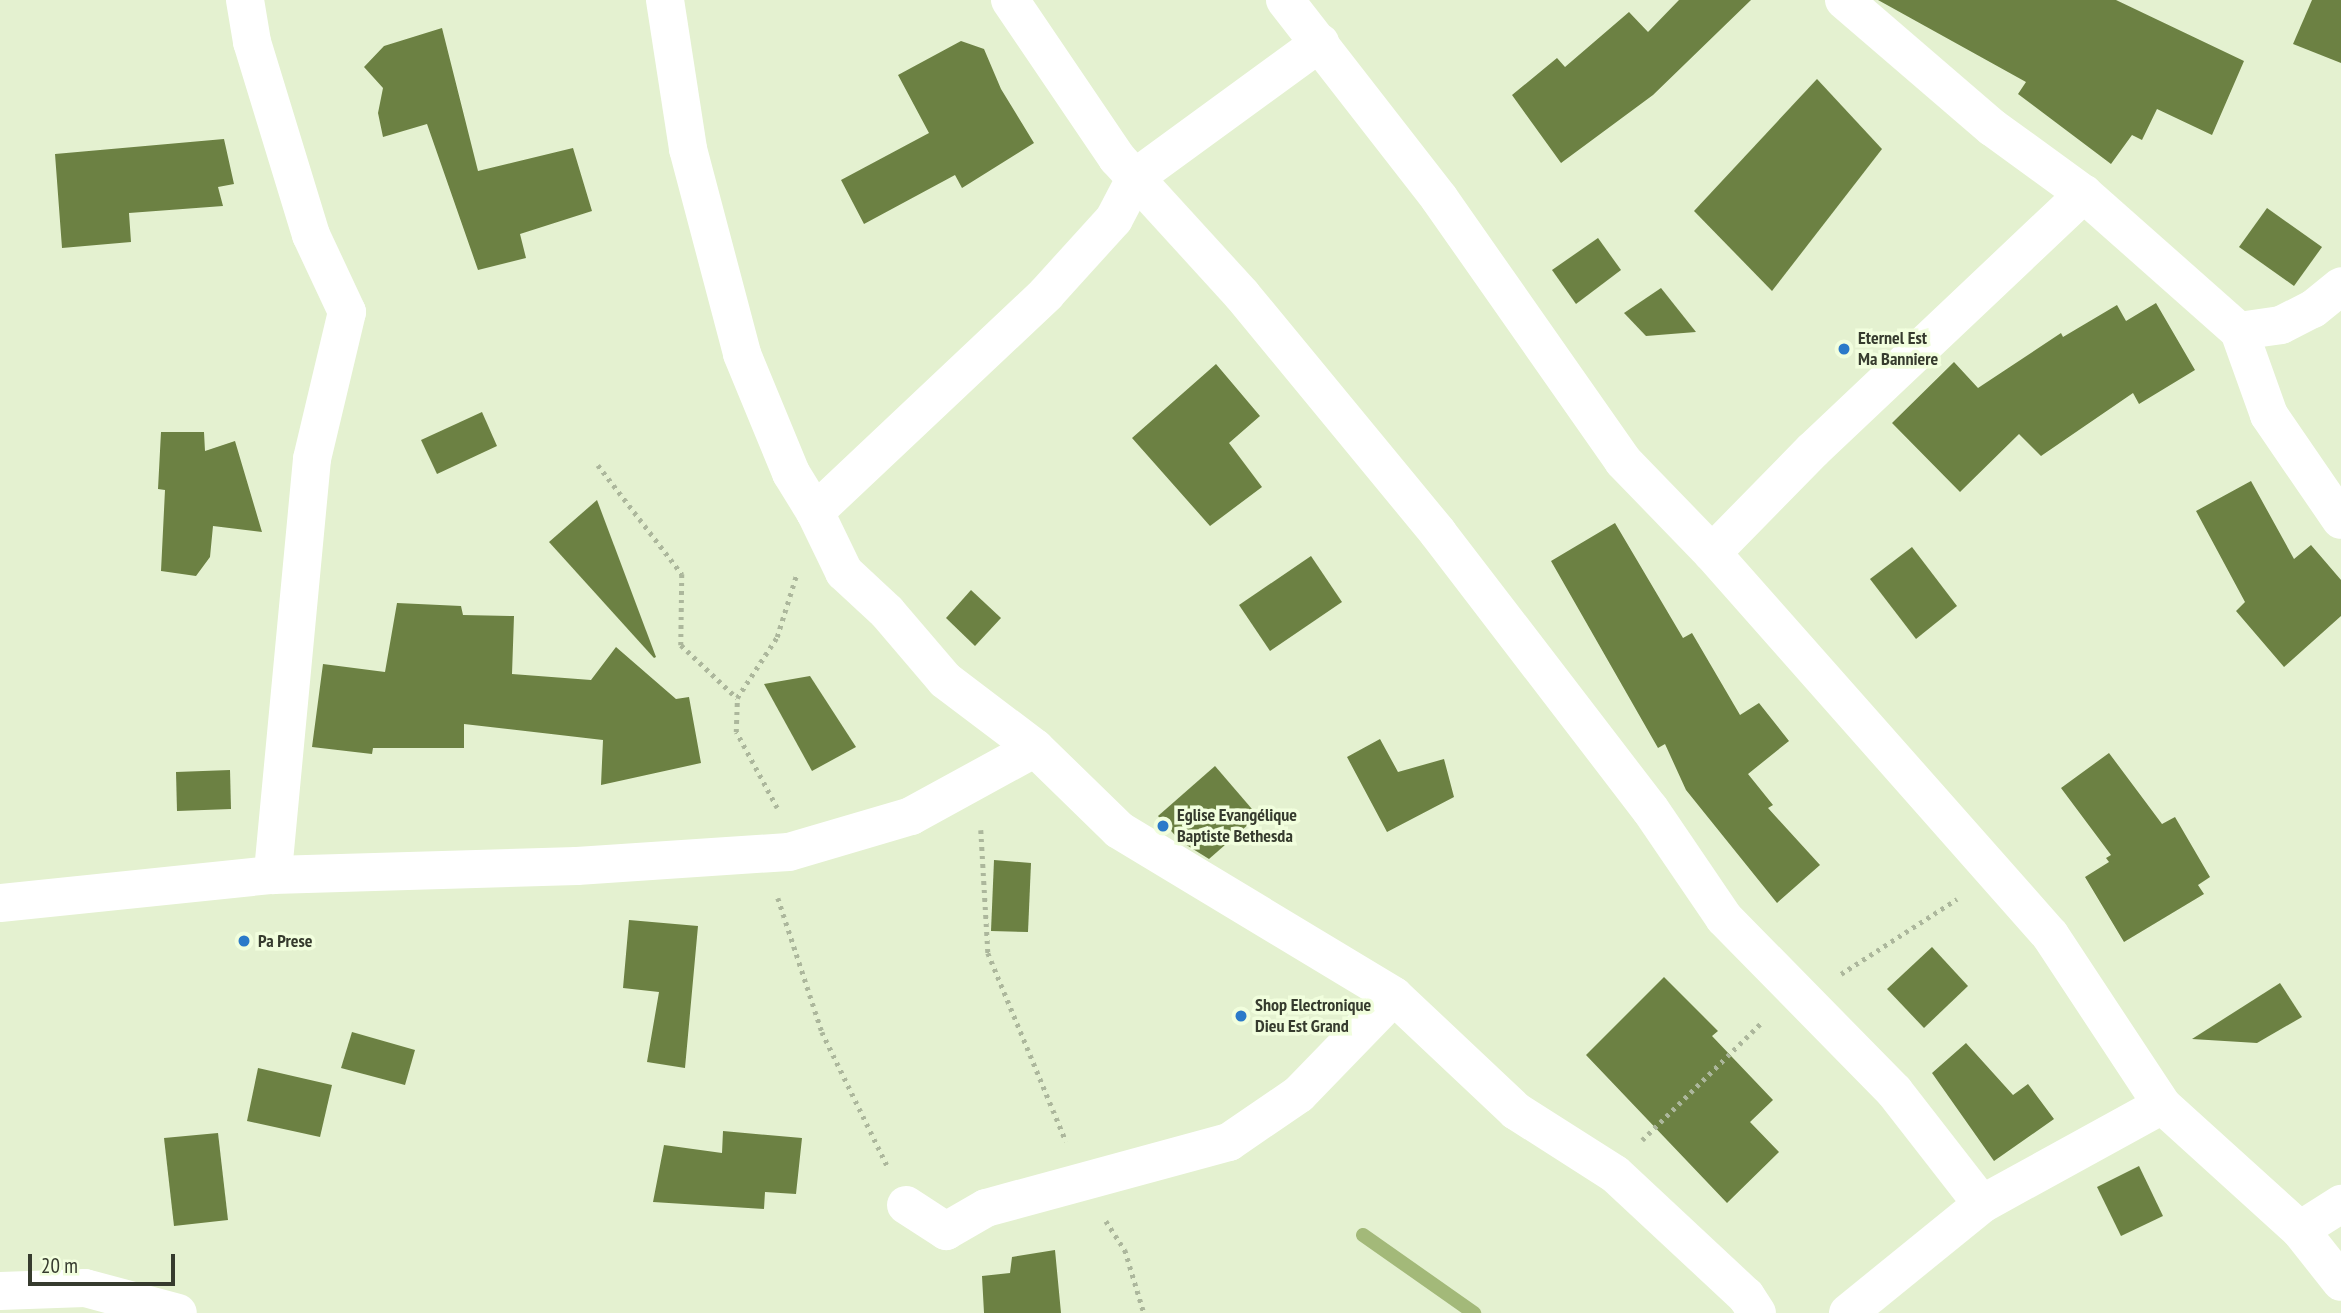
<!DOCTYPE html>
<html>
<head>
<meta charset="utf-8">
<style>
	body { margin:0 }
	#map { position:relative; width:2341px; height:1313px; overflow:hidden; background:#e4f1d0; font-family:"PT Sans Narrow",sans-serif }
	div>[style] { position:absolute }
	.stream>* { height:14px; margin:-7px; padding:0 7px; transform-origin:7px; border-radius:7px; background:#a3b979 }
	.building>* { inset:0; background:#6c8143 }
	.path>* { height:4.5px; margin-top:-2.25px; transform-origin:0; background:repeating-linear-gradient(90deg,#acb79c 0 3.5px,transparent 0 8.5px) }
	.minor>* { height:38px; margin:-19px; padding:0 19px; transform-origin:19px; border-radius:19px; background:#fff }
	.dots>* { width:19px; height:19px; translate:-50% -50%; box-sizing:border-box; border:4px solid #f1fedd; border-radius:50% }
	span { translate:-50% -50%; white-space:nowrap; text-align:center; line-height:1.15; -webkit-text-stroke:7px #f1fedd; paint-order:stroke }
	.poi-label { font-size:18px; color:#363b2e; font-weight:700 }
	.left { translate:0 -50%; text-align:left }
	.scale { position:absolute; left:28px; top:1254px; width:147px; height:32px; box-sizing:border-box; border:4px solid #363b2e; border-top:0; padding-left:9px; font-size:21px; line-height:24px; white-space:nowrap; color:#363b2e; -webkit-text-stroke:5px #f1fedd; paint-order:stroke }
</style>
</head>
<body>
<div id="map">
	<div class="stream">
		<i style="left:1363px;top:1235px;width:136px;rotate:35.1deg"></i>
	</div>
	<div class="building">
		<i style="clip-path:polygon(1679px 0,1751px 0,1653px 95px,1561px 163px,1512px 95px,1557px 58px,1565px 67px,1629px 12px,1648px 32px)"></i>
		<i style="clip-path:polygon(1878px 0,2116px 0,2244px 61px,2212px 135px,2157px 109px,2142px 140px,2132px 135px,2111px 164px,2018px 94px,2026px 82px)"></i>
		<i style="clip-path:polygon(2312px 0,2341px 0,2341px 63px,2293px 44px)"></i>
		<i style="clip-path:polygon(442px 28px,478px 171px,573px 148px,592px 211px,520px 234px,526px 258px,478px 270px,427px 124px,383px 137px,378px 113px,383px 88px,364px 67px,384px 46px)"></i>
		<i style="clip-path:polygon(961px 41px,984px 49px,1001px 89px,1034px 143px,962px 188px,955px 175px,864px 224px,841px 180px,929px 133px,898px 75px)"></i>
		<i style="clip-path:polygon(1817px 79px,1882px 149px,1772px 291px,1694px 211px)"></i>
		<i style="clip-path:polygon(224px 139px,234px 184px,218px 187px,223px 206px,129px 213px,131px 242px,62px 248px,55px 154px)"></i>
		<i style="clip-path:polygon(2267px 208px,2322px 247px,2294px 286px,2239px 247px)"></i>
		<i style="clip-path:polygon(1598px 238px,1621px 270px,1576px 304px,1552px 270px)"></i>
		<i style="clip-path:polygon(1661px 288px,1696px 332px,1646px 336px,1624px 313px)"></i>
		<i style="clip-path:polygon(2156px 303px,2195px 370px,2139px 404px,2133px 393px,2041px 456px,2019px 434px,1960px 492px,1892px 423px,1954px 362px,1978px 388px,2061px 333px,2063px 337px,2117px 305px,2126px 321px)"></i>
		<i style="clip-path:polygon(1216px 364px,1260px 416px,1229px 443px,1262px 487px,1210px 526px,1132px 438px)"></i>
		<i style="clip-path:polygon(482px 412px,497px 446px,437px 474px,421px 440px)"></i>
		<i style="clip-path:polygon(161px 432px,204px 432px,205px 451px,235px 441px,262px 532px,213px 526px,210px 557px,196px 576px,161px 571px,165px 490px,158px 489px)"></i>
		<i style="clip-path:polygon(2251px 481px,2294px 559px,2311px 545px,2341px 580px,2341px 616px,2284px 667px,2236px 611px,2245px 602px,2196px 511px)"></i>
		<i style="clip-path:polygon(597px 500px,656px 657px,654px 658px,549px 542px)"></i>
		<i style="clip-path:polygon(1615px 523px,1683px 638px,1692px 633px,1740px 715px,1759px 703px,1789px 741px,1748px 774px,1773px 805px,1768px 808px,1820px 865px,1777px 903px,1686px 790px,1665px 744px,1658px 748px,1551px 561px)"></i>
		<i style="clip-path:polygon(1912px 547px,1957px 606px,1916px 639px,1870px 579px)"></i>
		<i style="clip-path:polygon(1311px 556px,1342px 602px,1270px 651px,1239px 605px)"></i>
		<i style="clip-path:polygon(971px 590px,1001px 618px,975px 646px,946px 618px)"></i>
		<i style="clip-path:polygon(397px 603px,461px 606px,463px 615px,514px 616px,512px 674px,591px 680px,616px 647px,676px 699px,689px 697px,701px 763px,601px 785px,603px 740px,464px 724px,464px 748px,373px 748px,372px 754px,312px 747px,323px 664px,385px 672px)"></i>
		<i style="clip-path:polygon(810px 676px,856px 747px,812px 771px,764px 684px)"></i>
		<i style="clip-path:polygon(1380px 739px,1398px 772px,1444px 759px,1454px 797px,1387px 832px,1347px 757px)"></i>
		<i style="clip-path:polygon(2109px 753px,2162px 824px,2175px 817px,2210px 877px,2198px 885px,2204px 894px,2124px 942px,2085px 877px,2109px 862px,2106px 858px,2111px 855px,2061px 788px)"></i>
		<i style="clip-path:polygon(1215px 766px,1258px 816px,1209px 859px,1180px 841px,1158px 816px)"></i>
		<i style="clip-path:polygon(230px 770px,231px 809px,177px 811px,176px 772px)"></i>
		<i style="clip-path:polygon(994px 860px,1031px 863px,1028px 932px,991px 931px)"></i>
		<i style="clip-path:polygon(629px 920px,698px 926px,685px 1068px,647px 1062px,659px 992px,623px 988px)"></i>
		<i style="clip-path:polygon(1932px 947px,1968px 986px,1924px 1028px,1887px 989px)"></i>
		<i style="clip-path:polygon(1664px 977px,1718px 1031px,1712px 1036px,1773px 1100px,1750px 1122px,1779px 1152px,1727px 1203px,1586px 1055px)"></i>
		<i style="clip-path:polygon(2280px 983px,2302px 1017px,2257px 1043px,2192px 1039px)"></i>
		<i style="clip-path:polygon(352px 1032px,415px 1050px,405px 1085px,341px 1068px)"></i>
		<i style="clip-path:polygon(1966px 1043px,2013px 1095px,2028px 1084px,2054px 1119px,1994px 1161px,1932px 1073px)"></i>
		<i style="clip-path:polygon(258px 1068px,332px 1085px,320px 1137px,247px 1121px)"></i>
		<i style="clip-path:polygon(723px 1131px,802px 1138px,796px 1194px,765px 1192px,764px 1209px,653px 1202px,664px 1145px,722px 1153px)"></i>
		<i style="clip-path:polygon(218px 1133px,228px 1220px,174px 1226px,164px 1138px)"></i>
		<i style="clip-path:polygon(2139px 1166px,2163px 1216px,2121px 1236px,2097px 1187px)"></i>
		<i style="clip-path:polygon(1055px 1250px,1061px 1313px,984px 1313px,982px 1276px,1010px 1273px,1012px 1257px)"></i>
	</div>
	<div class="path">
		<i style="left:598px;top:465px;width:138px;rotate:52.4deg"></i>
		<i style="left:682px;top:574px;width:71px;rotate:90.8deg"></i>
		<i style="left:681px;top:645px;width:77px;rotate:43.4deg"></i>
		<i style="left:777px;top:808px;width:86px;rotate:-118.3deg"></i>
		<i style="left:736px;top:732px;width:34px;rotate:-88deg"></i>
		<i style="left:737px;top:698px;width:73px;rotate:-56.7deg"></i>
		<i style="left:777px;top:637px;width:64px;rotate:-72.7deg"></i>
		<i style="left:981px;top:830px;width:123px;rotate:86.7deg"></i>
		<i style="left:988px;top:953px;width:204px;rotate:67.5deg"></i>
		<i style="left:778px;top:898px;width:141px;rotate:71.8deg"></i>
		<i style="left:822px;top:1032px;width:148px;rotate:64deg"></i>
		<i style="left:1841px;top:974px;width:138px;rotate:-32.9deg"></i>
		<i style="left:1642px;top:1140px;width:170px;rotate:-44.5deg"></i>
		<i style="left:1106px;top:1221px;width:35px;rotate:57deg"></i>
		<i style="left:1125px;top:1250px;width:66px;rotate:73.2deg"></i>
	</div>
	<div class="minor">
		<i style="left:245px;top:0;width:43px;rotate:80.5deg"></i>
		<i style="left:252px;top:42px;width:202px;rotate:73deg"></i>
		<i style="left:311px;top:235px;width:85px;rotate:64.9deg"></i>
		<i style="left:347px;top:312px;width:151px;rotate:103.4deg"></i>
		<i style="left:312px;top:459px;width:418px;rotate:95.4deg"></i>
		<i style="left:665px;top:0;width:151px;rotate:81.2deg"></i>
		<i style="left:688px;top:149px;width:212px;rotate:75.2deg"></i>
		<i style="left:742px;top:354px;width:129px;rotate:67.6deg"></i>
		<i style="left:791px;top:473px;width:46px;rotate:58.4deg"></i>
		<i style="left:815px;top:512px;width:318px;rotate:-43.3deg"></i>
		<i style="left:1046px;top:294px;width:101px;rotate:-47.8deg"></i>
		<i style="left:1114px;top:219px;width:47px;rotate:-62.4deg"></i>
		<i style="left:1136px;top:177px;width:228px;rotate:-36.1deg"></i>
		<i style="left:1010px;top:0;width:191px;rotate:55.9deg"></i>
		<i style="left:1117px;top:158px;width:185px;rotate:47.6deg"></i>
		<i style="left:1242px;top:295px;width:308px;rotate:50.5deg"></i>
		<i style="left:1438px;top:533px;width:348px;rotate:52.5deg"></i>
		<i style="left:1650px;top:809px;width:132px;rotate:55.8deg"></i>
		<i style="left:1724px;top:918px;width:243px;rotate:45.5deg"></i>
		<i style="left:1894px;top:1091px;width:143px;rotate:52.1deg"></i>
		<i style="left:1285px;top:0;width:251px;rotate:52.1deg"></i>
		<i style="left:1439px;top:198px;width:321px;rotate:55deg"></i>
		<i style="left:1623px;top:461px;width:128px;rotate:45.9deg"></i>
		<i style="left:1712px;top:553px;width:510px;rotate:48.5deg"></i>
		<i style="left:2050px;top:935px;width:204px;rotate:56.6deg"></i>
		<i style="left:2162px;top:1105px;width:186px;rotate:42.2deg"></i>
		<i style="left:2300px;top:1230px;width:66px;rotate:51.7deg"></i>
		<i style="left:1844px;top:0;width:196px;rotate:40.7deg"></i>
		<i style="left:1993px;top:128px;width:112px;rotate:36deg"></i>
		<i style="left:2239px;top:331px;width:89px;rotate:70.3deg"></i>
		<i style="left:2269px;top:415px;width:127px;rotate:55.6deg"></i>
		<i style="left:815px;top:512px;width:67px;rotate:64.2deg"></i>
		<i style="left:844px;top:572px;width:59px;rotate:42.9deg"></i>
		<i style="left:887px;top:612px;width:89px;rotate:49.5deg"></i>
		<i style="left:945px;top:680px;width:113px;rotate:37.1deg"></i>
		<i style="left:1035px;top:748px;width:117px;rotate:44.3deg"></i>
		<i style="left:1119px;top:830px;width:321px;rotate:31.1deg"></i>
		<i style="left:1394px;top:996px;width:168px;rotate:43.3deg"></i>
		<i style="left:1516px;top:1111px;width:117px;rotate:32.5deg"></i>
		<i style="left:1615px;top:1174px;width:179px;rotate:43deg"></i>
		<i style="left:1746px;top:1296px;width:20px;rotate:57deg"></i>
		<i style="left:1712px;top:553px;width:144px;rotate:-45.6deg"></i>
		<i style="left:1813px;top:450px;width:373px;rotate:-43.4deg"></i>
		<i style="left:2084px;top:194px;width:207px;rotate:41.5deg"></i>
		<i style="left:2239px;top:331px;width:42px;rotate:-8.1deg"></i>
		<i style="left:2281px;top:325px;width:36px;rotate:-27deg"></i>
		<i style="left:2313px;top:309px;width:36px;rotate:-39deg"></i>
		<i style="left:0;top:903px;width:274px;rotate:-5.9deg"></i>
		<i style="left:273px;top:875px;width:304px;rotate:-1.7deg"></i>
		<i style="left:577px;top:866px;width:212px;rotate:-3.8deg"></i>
		<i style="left:789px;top:852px;width:127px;rotate:-16.4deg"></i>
		<i style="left:911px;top:816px;width:141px;rotate:-28.7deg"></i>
		<i style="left:906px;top:1205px;width:48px;rotate:33deg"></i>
		<i style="left:946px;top:1231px;width:46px;rotate:-29.9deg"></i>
		<i style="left:986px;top:1208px;width:252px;rotate:-15.2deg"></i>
		<i style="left:1229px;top:1142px;width:85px;rotate:-34.4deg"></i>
		<i style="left:1299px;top:1094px;width:136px;rotate:-45.9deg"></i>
		<i style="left:2300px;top:1230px;width:49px;rotate:-32.4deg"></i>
		<i style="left:0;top:1291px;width:85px;rotate:-2deg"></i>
		<i style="left:85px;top:1288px;width:96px;rotate:15deg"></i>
		<i style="left:1848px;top:1313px;width:173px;rotate:-39.1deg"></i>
		<i style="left:1982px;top:1204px;width:205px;rotate:-28.8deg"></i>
	</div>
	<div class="dots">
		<i style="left:1844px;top:349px;background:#2b7ac9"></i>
		<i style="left:1163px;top:826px;background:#2b7ac9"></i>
		<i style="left:244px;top:941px;background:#2b7ac9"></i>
		<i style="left:1241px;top:1016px;background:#2b7ac9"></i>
	</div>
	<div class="poi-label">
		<span class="left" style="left:1858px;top:349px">Eternel Est<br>Ma Banniere</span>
		<span class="left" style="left:1177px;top:826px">Eglise Evangélique<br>Baptiste Bethesda</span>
		<span class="left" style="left:258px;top:941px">Pa Prese</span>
		<span class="left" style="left:1255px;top:1016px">Shop Electronique<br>Dieu Est Grand</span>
	</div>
	<div class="scale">20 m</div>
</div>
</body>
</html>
